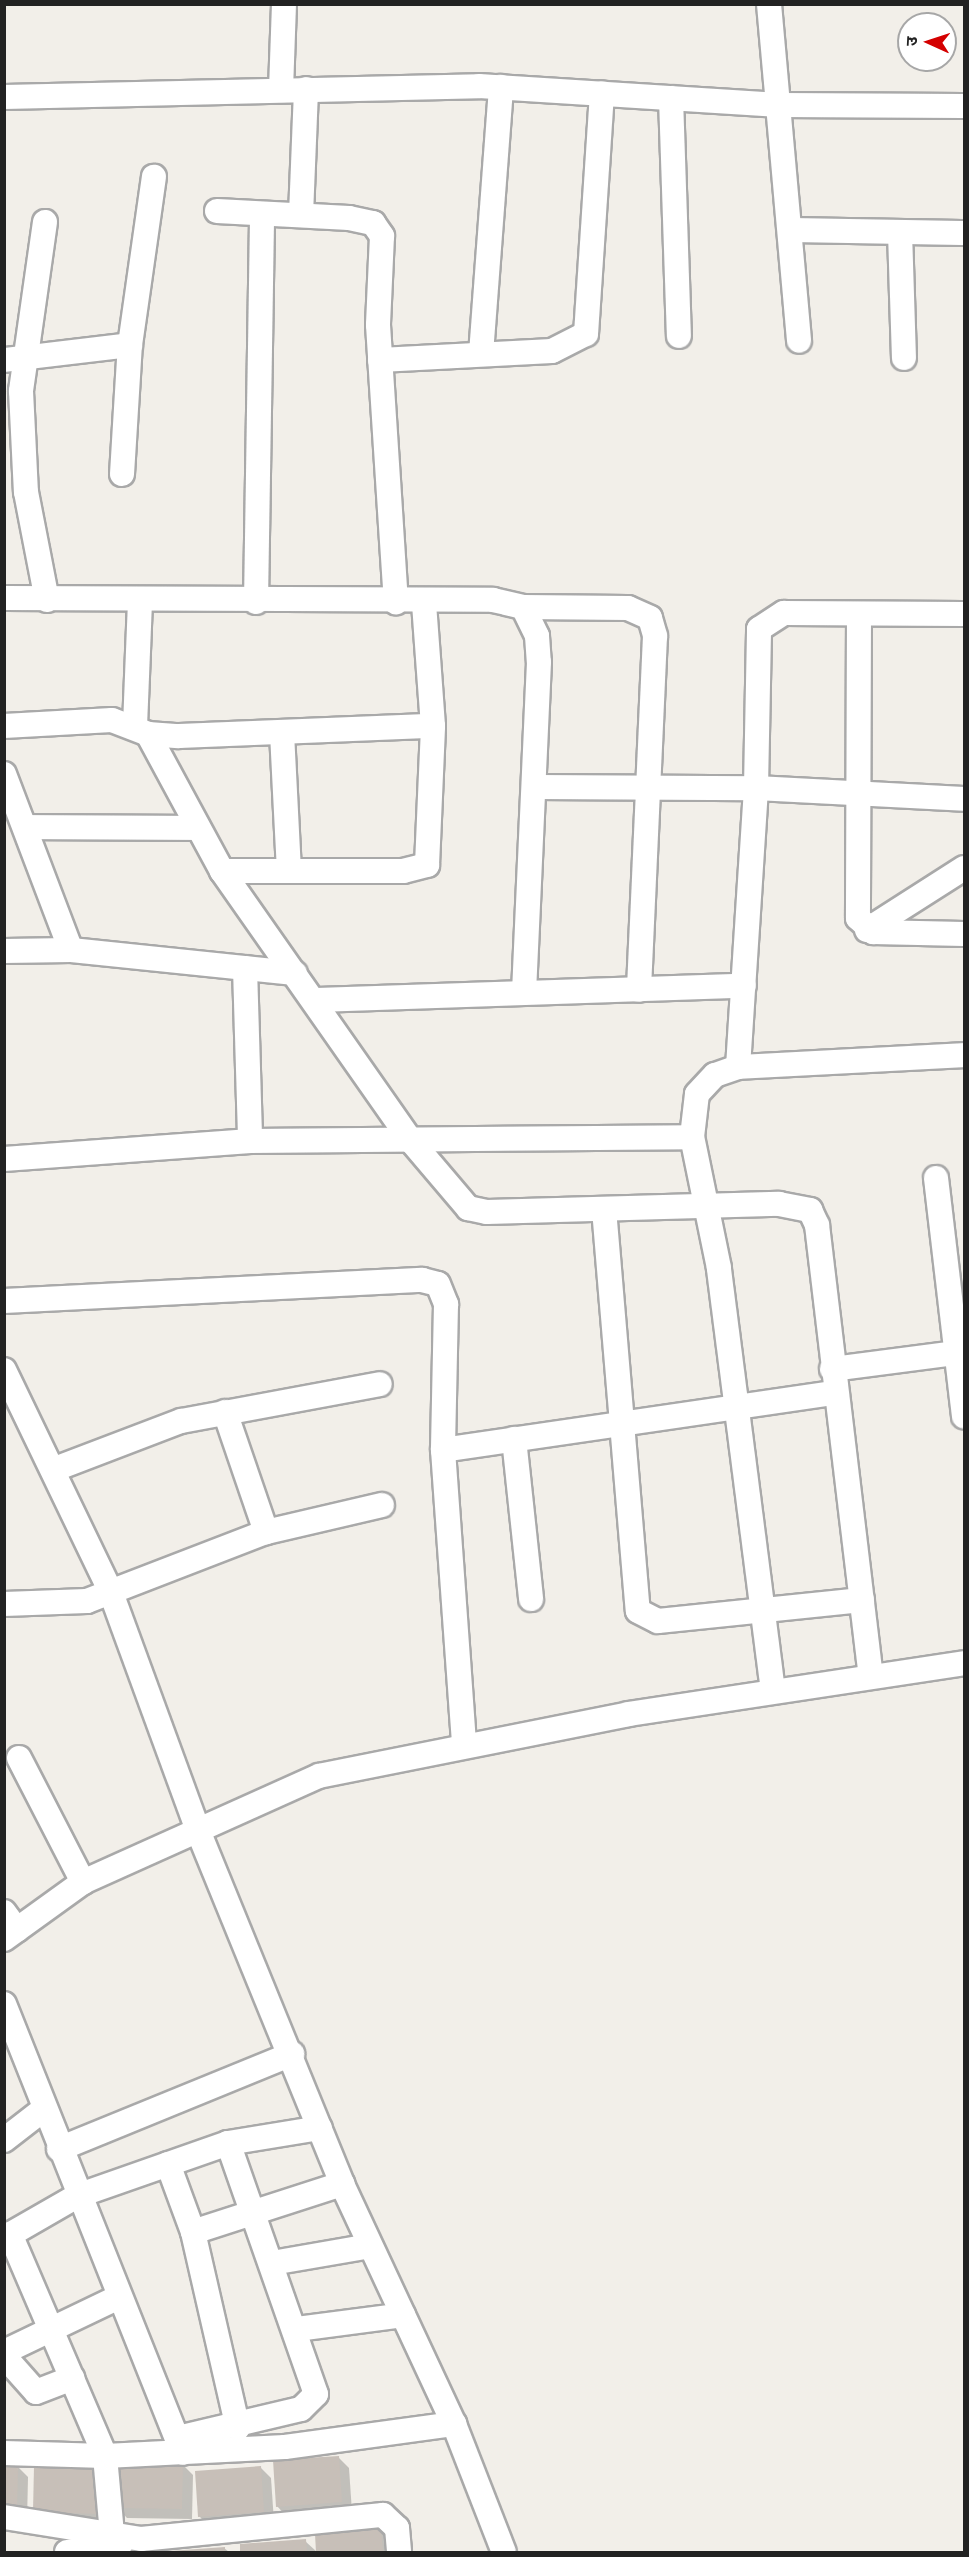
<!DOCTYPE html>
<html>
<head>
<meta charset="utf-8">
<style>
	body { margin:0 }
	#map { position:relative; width:969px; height:2557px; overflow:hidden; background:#f2efe9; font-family:Ubuntu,"Noto Sans Devanagari",sans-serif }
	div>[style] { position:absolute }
	.shadow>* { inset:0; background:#0003 }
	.building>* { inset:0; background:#c7bfb8 }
	.roads { filter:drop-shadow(2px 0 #a9a9a9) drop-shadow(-2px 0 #a9a9a9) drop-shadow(0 2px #a9a9a9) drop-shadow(0 -2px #a9a9a9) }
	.minor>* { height:24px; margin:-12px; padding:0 12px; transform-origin:12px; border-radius:12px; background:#fff }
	span { translate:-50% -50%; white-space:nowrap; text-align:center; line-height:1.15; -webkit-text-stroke:6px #fff; paint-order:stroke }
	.frame { position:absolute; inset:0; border:6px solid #222; pointer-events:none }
	.north { position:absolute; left:897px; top:12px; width:60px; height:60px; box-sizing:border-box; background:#fff; border:2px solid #a7a7a7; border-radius:50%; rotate:273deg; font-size:16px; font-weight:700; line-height:24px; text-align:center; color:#222 }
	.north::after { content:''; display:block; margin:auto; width:21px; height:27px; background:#d40000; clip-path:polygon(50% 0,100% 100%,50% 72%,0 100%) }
</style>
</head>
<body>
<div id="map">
	<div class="shadow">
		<i style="clip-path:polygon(338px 2457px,349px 2468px,352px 2512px,287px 2517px,277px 2506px)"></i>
		<i style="clip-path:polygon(182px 2464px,193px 2475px,192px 2519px,127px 2518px,117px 2507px)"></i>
		<i style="clip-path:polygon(18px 2467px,28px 2477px,27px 2522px,4px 2521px)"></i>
		<i style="clip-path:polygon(260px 2467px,271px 2478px,274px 2522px,210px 2527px,199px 2516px)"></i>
		<i style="clip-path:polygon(100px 2469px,109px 2524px,35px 2512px)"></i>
		<i style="clip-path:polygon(381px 2531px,391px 2541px,392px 2552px,318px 2552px,317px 2535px)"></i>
		<i style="clip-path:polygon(305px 2541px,317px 2552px,242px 2552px,241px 2546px)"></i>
		<i style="clip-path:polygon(224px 2548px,229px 2552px,167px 2552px)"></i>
	</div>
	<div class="building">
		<i style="clip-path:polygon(339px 2456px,342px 2502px,276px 2507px,273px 2460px)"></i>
		<i style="clip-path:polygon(117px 2461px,183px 2463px,182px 2509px,116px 2508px)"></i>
		<i style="clip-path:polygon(4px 2465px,18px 2465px,17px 2512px,4px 2512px)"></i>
		<i style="clip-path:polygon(34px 2466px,100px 2467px,99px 2514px,33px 2512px)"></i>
		<i style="clip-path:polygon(261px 2466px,264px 2512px,198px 2517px,195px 2471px)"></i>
		<i style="clip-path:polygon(381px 2529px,383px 2552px,316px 2552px,315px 2534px)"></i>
		<i style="clip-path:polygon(306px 2539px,307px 2552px,240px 2552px,240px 2544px)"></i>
		<i style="clip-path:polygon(225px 2547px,225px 2552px,170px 2552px,170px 2551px)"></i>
	</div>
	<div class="roads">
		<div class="minor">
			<i style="left:769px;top:4px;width:338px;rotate:84.9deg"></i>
			<i style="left:281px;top:90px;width:86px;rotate:-88deg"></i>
			<i style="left:4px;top:97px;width:475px;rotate:-1.3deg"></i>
			<i style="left:479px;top:86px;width:301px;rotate:3.6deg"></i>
			<i style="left:779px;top:105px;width:185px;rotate:0.3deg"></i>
			<i style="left:671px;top:98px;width:238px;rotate:88.1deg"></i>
			<i style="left:217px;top:211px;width:132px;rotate:3deg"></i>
			<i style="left:349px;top:218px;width:25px;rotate:12deg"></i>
			<i style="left:373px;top:223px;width:16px;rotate:55deg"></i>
			<i style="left:382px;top:236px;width:89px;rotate:92.6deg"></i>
			<i style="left:378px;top:325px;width:278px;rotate:86.3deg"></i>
			<i style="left:301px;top:215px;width:126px;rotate:-87.7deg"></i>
			<i style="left:45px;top:222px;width:171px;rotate:98.1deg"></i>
			<i style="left:21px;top:391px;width:101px;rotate:87.2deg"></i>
			<i style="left:26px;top:492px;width:110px;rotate:79deg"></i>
			<i style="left:790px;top:230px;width:174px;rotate:1deg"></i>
			<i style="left:900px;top:232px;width:126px;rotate:88.2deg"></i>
			<i style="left:481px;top:354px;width:268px;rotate:-85.7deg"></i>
			<i style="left:4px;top:360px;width:127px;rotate:-6.8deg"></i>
			<i style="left:380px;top:360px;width:172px;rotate:-3deg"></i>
			<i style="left:552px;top:351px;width:38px;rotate:-27deg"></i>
			<i style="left:586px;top:334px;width:241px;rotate:-86.2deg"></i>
			<i style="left:122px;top:474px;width:129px;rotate:-86.5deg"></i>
			<i style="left:130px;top:345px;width:170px;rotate:-81.9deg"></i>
			<i style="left:4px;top:598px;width:489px;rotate:0.2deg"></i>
			<i style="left:493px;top:600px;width:31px;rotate:13deg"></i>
			<i style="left:523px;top:607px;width:32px;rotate:64deg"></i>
			<i style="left:537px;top:636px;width:26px;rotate:86deg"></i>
			<i style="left:539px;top:662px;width:331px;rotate:92.6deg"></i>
			<i style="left:256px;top:602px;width:388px;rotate:-89.1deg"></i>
			<i style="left:523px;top:607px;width:105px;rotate:0.5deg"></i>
			<i style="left:628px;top:608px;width:24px;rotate:24deg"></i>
			<i style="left:650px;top:618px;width:19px;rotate:74deg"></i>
			<i style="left:655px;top:636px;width:354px;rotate:92.6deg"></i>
			<i style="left:859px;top:615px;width:303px;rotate:90.2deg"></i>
			<i style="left:858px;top:918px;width:21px;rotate:43deg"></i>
			<i style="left:873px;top:932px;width:91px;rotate:1.3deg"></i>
			<i style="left:4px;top:726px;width:108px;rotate:-3.2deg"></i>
			<i style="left:112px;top:720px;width:39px;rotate:21deg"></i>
			<i style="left:148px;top:734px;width:31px;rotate:4deg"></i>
			<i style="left:179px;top:736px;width:254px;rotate:-2.3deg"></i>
			<i style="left:135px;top:726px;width:124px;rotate:-87.7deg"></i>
			<i style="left:282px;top:733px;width:138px;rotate:87.1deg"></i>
			<i style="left:148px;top:734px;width:156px;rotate:61.6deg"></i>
			<i style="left:222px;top:871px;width:331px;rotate:55deg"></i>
			<i style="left:412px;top:1142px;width:87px;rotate:49.7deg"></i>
			<i style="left:468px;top:1208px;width:19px;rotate:12deg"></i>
			<i style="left:487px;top:1212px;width:292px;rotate:-1.6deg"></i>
			<i style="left:779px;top:1204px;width:32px;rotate:11deg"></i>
			<i style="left:810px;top:1210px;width:17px;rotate:65deg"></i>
			<i style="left:817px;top:1225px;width:454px;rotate:83.2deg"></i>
			<i style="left:4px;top:774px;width:188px;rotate:69.2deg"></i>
			<i style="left:536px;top:787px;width:220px;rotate:0.3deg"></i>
			<i style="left:756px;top:788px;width:208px;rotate:3deg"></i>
			<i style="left:25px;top:827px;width:169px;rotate:0.3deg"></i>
			<i style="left:222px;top:871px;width:181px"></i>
			<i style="left:403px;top:871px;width:25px;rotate:-14deg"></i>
			<i style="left:427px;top:865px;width:139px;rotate:-87.5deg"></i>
			<i style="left:433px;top:726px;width:124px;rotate:-94.2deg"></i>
			<i style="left:867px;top:930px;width:115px;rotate:-32.6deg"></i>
			<i style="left:4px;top:951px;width:67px;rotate:-0.9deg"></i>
			<i style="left:71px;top:950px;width:225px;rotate:5.9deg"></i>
			<i style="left:245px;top:968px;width:173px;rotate:88.3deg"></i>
			<i style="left:314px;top:1000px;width:430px;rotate:-1.9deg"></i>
			<i style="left:738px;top:1067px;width:280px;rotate:-86.3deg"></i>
			<i style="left:756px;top:788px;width:159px;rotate:-88.9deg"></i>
			<i style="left:759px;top:629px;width:30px;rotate:-33deg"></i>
			<i style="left:784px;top:613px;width:180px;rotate:0.3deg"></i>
			<i style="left:4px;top:1159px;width:247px;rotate:-4.2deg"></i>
			<i style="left:250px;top:1141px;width:442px;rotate:-0.5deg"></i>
			<i style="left:936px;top:1178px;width:240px;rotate:83.3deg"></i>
			<i style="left:604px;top:1209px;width:403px;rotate:85.2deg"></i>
			<i style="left:638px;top:1611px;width:22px;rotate:27deg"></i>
			<i style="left:658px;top:1621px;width:205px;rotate:-5.9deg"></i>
			<i style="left:4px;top:1301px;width:419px;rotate:-2.9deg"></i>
			<i style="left:422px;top:1280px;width:16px;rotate:14deg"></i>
			<i style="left:438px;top:1284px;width:22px;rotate:68deg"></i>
			<i style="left:446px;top:1304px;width:146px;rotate:91.2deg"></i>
			<i style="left:443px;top:1450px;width:297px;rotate:85.9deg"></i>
			<i style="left:832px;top:1369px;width:125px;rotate:-7.4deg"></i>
			<i style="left:4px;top:1370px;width:244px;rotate:64.3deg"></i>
			<i style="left:110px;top:1590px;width:259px;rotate:69.9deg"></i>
			<i style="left:199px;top:1833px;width:379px;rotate:67.8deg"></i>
			<i style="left:342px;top:2184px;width:265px;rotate:65deg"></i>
			<i style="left:454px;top:2424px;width:137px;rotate:68.7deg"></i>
			<i style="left:225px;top:1412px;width:127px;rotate:71.1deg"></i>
			<i style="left:514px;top:1439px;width:161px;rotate:83.9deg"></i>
			<i style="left:443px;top:1450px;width:395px;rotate:-8.3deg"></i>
			<i style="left:55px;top:1469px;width:135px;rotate:-20.9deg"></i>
			<i style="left:181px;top:1421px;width:202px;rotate:-10.5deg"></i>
			<i style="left:4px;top:1604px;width:83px;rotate:-2.1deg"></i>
			<i style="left:87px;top:1601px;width:192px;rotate:-21.1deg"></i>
			<i style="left:266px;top:1532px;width:119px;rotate:-13.1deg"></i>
			<i style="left:773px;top:1691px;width:426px;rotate:-97.3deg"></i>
			<i style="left:719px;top:1268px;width:134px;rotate:-101.6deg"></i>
			<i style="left:692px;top:1137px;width:43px;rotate:-83.4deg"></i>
			<i style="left:697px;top:1094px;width:26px;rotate:-47deg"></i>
			<i style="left:715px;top:1075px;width:24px;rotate:-19deg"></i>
			<i style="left:738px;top:1067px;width:226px;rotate:-3deg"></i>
			<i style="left:19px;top:1758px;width:140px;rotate:62.7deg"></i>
			<i style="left:4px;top:1912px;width:22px;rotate:54deg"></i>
			<i style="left:4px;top:1939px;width:97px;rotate:-35.8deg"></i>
			<i style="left:83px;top:1882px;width:259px;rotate:-24.2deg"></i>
			<i style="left:319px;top:1776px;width:315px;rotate:-11.3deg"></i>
			<i style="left:628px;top:1714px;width:340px;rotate:-8.6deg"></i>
			<i style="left:4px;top:2004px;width:483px;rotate:68.3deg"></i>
			<i style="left:4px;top:2140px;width:51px;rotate:-37.8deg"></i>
			<i style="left:59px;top:2149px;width:252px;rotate:-22.2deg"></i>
			<i style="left:168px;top:2164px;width:72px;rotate:69.8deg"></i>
			<i style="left:193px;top:2232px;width:201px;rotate:77.1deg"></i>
			<i style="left:193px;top:2232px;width:157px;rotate:-17.9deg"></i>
			<i style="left:10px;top:2234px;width:241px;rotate:66.8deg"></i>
			<i style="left:105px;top:2456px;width:79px;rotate:84.9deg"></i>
			<i style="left:4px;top:2238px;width:84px;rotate:-29.9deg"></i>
			<i style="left:77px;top:2196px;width:160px;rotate:-19.3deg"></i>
			<i style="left:228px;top:2143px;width:93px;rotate:-9.3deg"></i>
			<i style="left:272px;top:2263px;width:99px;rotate:-9.8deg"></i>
			<i style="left:297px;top:2329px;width:107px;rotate:-7.5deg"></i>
			<i style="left:4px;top:2352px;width:127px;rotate:-25.6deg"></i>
			<i style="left:4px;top:2356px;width:48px;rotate:48.4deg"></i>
			<i style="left:36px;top:2392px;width:39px;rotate:-21deg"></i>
			<i style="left:178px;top:2438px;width:126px;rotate:-13.3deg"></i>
			<i style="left:301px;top:2409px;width:21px;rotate:-45deg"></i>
			<i style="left:316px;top:2394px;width:266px;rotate:-109.3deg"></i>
			<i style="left:4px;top:2453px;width:101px;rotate:1.7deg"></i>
			<i style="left:105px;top:2456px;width:180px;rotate:-2.9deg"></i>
			<i style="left:285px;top:2447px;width:171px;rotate:-7.8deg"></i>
			<i style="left:4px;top:2517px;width:139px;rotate:9.1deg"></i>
			<i style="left:141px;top:2539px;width:243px;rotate:-5.7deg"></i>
			<i style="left:383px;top:2515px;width:19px;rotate:43deg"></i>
			<i style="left:397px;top:2528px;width:24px;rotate:85deg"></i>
			<i style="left:67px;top:2552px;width:55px;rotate:-9.5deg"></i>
		</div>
	</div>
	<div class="frame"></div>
	<div class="north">उ</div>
</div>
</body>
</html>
